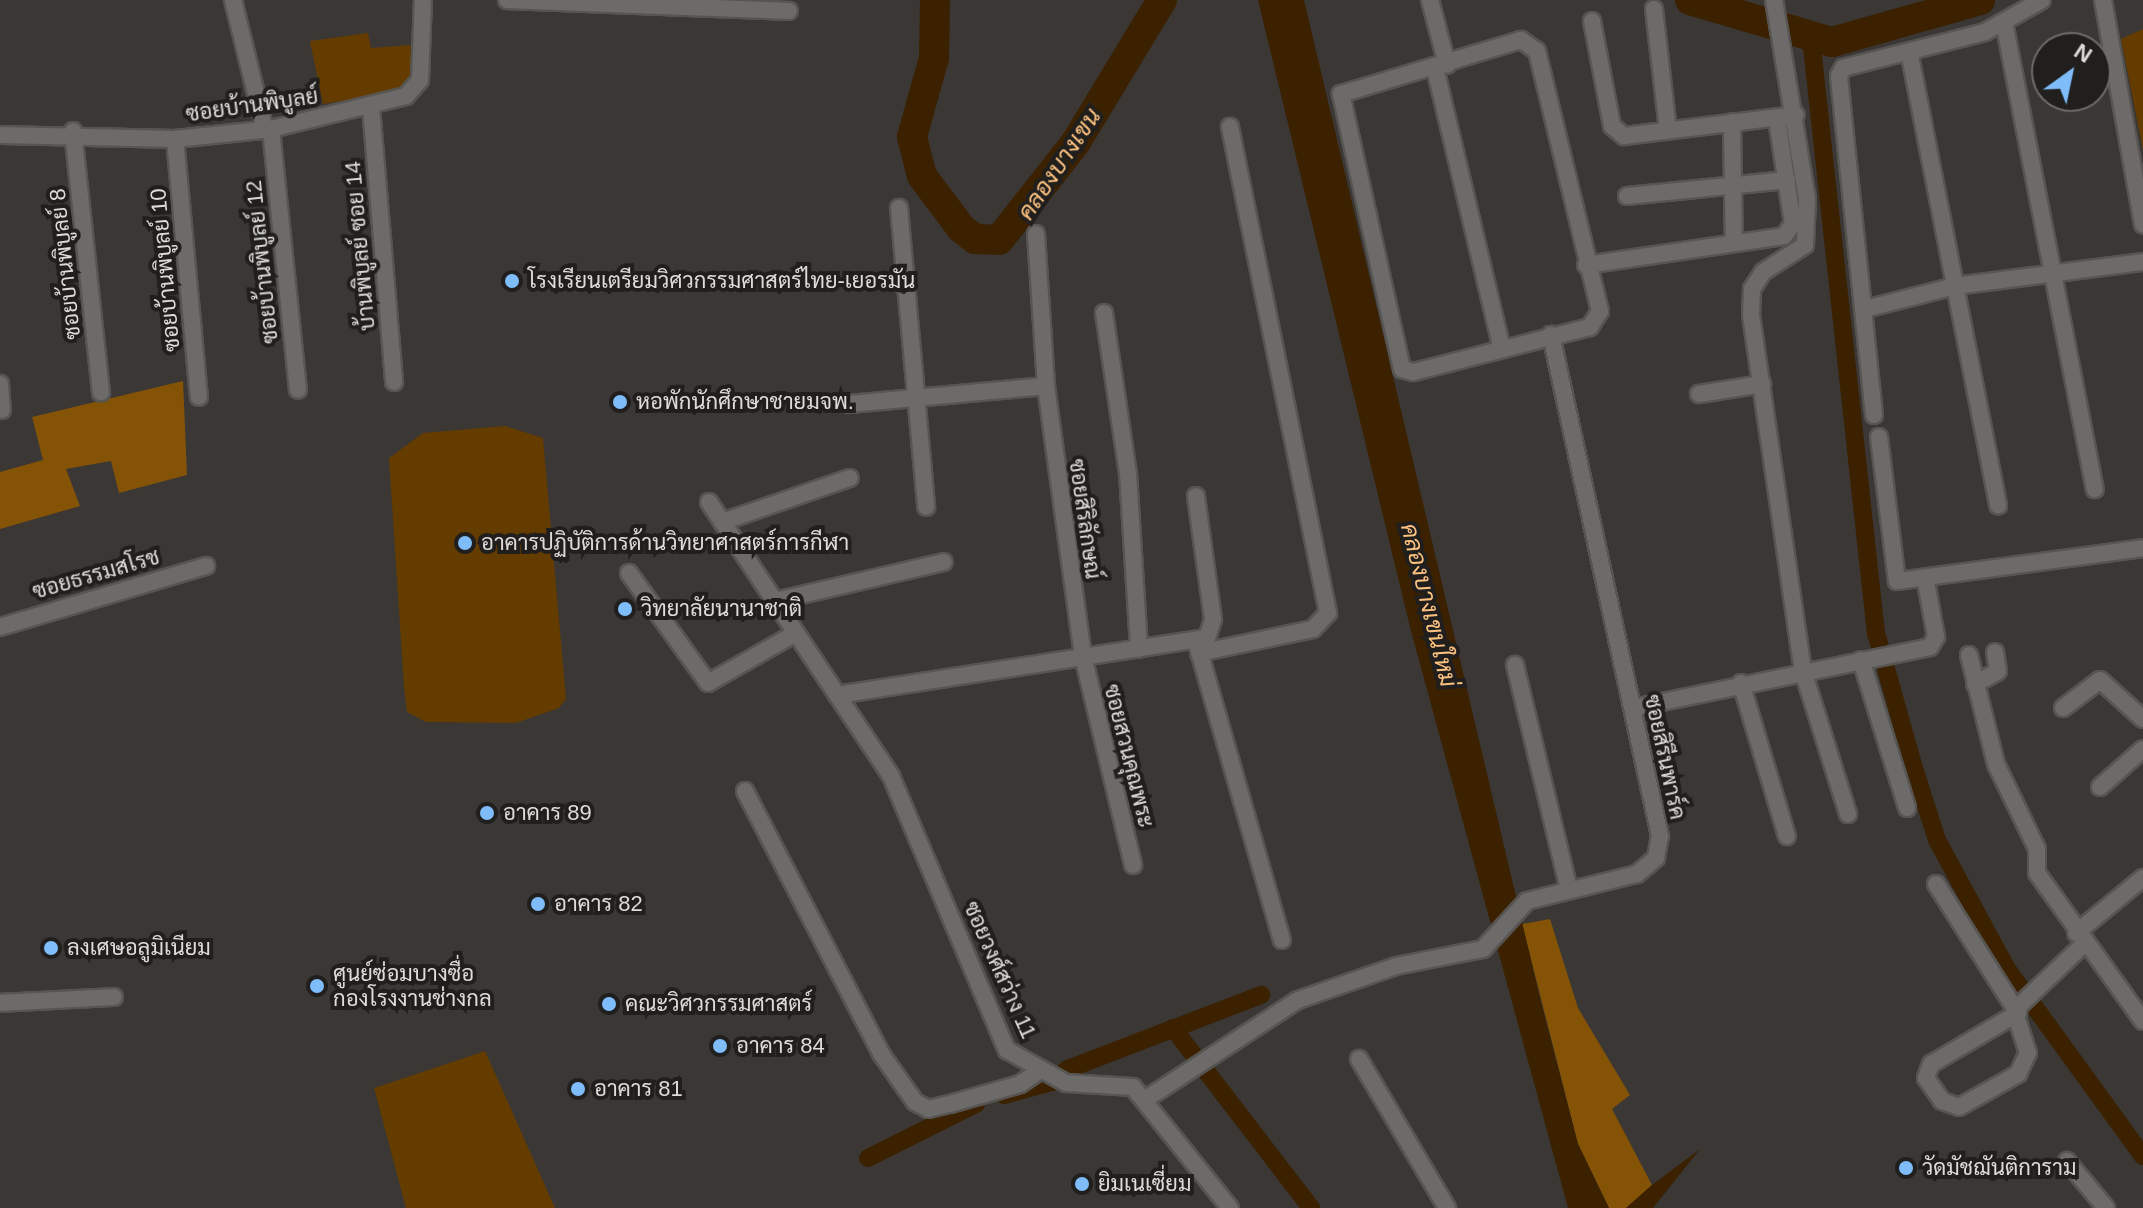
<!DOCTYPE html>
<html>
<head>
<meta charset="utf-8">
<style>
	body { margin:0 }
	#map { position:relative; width:2143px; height:1208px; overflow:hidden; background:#3a3734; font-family:Helvetica,Sarabun,sans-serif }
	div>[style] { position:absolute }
	.green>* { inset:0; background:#653c00 }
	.forest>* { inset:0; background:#855306 }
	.water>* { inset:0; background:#3b2100 }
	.canal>* { height:18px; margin:-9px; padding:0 9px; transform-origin:9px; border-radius:9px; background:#3b2100 }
	.river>* { height:30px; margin:-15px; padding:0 15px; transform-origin:15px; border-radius:15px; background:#3b2100 }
	.roads { filter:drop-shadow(2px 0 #575552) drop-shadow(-2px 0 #575552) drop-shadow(0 2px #575552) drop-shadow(0 -2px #575552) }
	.street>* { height:16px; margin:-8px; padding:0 8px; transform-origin:8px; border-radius:8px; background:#6c6b6a }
	.dots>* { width:22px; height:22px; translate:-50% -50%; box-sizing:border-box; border:4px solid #201f1d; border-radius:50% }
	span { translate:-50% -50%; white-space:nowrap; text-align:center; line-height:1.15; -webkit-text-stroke:8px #201f1d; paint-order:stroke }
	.street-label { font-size:22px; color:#dddcda }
	.poi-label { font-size:22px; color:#dddcda }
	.left { translate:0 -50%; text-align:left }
	.water-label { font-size:24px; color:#fdc280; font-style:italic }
	.north { position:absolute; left:2031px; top:32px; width:80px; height:80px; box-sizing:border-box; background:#201f1d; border:2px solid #6c6b69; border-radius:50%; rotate:33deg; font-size:22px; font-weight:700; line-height:32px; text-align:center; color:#dddcda }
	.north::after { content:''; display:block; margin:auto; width:28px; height:36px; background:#7fbdfa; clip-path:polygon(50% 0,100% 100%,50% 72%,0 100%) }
</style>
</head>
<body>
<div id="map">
	<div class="green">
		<i style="clip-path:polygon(2143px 29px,2143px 150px,2121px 39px)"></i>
		<i style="clip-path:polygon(368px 33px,371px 48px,411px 45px,415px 77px,402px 91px,323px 104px,310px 41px)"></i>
		<i style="clip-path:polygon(505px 426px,543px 438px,566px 699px,559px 708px,516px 723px,426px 722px,407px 712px,404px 687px,389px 458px,423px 433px)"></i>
		<i style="clip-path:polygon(485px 1051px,555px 1208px,406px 1208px,374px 1088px)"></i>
	</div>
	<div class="forest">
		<i style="clip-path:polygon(183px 381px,187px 475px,119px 493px,111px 461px,66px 469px,80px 506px,0 529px,0 472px,43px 460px,32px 417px)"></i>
		<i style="clip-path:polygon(1550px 919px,1578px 1008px,1630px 1095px,1612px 1109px,1652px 1185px,1626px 1208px,1609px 1208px,1578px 1144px,1522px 924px)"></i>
	</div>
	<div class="water">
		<i style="clip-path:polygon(1258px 0,1304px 0,1540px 998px,1578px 1144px,1609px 1208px,1568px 1208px,1410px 627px)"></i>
		<i style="clip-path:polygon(1700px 1149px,1653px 1208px,1626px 1208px,1652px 1185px)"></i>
	</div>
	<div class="canal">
		<i style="left:1811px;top:38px;width:599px;rotate:83.77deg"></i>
		<i style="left:1876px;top:633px;width:140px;rotate:74.3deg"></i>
		<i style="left:1914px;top:768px;width:76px;rotate:72.3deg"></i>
		<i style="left:1937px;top:840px;width:147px;rotate:61.5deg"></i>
		<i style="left:2007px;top:969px;width:231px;rotate:54deg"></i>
		<i style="left:1173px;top:1028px;width:227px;rotate:52.5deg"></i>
		<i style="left:1004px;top:1095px;width:50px;rotate:-15.2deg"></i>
		<i style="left:1052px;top:1082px;width:21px;rotate:-39deg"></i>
		<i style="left:1068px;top:1069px;width:207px;rotate:-21deg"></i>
		<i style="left:868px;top:1158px;width:121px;rotate:-26.6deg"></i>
	</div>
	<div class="river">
		<i style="left:935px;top:0;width:58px;rotate:91deg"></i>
		<i style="left:934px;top:58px;width:82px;rotate:105.6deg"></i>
		<i style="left:912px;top:137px;width:40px;rotate:75.6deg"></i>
		<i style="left:922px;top:176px;width:65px;rotate:53.1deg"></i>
		<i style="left:961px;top:228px;width:18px;rotate:38deg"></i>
		<i style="left:975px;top:239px;width:24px;rotate:2deg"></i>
		<i style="left:999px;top:240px;width:125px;rotate:-51.8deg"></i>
		<i style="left:1076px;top:142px;width:166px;rotate:-58.8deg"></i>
		<i style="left:1690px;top:0;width:148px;rotate:16.5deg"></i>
		<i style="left:1832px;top:42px;width:154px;rotate:-15.8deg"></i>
	</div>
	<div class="roads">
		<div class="street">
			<i style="left:233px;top:0;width:134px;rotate:76.2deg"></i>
			<i style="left:507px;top:0;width:282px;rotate:2.2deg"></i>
			<i style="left:1430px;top:0;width:67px;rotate:75.3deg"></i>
			<i style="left:1774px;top:0;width:203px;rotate:80.6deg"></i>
			<i style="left:1807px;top:200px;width:45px;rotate:92.5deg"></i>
			<i style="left:1805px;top:245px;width:50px;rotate:147.3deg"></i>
			<i style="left:1763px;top:272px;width:20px;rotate:123deg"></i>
			<i style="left:1752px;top:289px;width:26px;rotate:92deg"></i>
			<i style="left:1751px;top:315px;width:360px;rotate:81.7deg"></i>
			<i style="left:1803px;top:671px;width:150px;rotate:72.5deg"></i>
			<i style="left:2103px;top:0;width:228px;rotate:79.9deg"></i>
			<i style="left:1654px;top:9px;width:122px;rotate:83.4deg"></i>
			<i style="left:1592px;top:21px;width:107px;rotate:79.2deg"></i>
			<i style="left:1612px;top:126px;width:16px;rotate:40deg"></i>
			<i style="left:1624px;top:136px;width:173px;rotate:-7deg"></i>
			<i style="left:2004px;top:22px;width:476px;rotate:79deg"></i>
			<i style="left:1521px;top:40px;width:19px;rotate:35deg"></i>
			<i style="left:1537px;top:51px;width:268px;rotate:76.4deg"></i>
			<i style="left:1600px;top:311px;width:19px;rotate:122deg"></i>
			<i style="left:1590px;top:327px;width:183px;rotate:165.7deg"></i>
			<i style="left:1413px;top:372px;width:11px;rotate:-165deg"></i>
			<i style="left:1402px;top:369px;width:282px;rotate:-102.5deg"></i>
			<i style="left:1341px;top:94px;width:188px;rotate:-16.7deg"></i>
			<i style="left:1910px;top:56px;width:458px;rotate:78.9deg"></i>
			<i style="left:1435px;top:68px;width:285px;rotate:76.6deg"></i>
			<i style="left:371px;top:107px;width:276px;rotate:85.2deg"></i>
			<i style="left:1732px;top:122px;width:121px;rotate:89.1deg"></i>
			<i style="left:271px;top:129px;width:262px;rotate:84.1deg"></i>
			<i style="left:73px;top:131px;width:263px;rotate:83.9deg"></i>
			<i style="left:0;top:135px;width:175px;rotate:1.3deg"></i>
			<i style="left:175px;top:139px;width:97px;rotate:-5.9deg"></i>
			<i style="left:271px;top:129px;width:139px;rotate:-13.7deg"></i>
			<i style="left:406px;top:96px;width:21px;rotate:-49deg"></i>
			<i style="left:420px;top:80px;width:80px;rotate:-87.9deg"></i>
			<i style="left:175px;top:139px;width:259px;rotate:84.7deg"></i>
			<i style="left:1627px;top:196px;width:161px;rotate:-5.7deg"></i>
			<i style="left:899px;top:208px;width:300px;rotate:84.8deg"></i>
			<i style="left:1036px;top:234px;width:152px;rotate:86.2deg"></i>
			<i style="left:1046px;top:386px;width:273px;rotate:82.2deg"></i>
			<i style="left:1083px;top:656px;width:215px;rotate:76.5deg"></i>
			<i style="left:1586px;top:265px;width:200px;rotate:-8.3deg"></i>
			<i style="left:1784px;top:236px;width:15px;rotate:-53deg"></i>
			<i style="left:1793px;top:224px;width:99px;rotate:-98.7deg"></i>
			<i style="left:1865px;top:309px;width:93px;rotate:-14.3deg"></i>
			<i style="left:1955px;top:286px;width:190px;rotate:-7.3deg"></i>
			<i style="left:1104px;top:313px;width:162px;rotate:81.5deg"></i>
			<i style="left:1128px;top:473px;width:176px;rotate:86.4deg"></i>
			<i style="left:0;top:384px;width:26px;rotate:86deg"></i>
			<i style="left:1699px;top:394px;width:64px;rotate:-9deg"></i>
			<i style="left:849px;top:404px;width:198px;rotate:-5.2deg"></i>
			<i style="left:1874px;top:415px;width:341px;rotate:-95.9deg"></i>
			<i style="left:1839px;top:76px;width:9px;rotate:-63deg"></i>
			<i style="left:1843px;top:68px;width:146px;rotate:-14.2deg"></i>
			<i style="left:1985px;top:32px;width:65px;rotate:-29.3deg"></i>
			<i style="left:1879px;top:437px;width:145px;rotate:82.9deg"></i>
			<i style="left:1897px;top:581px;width:248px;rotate:-7.6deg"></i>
			<i style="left:709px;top:502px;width:329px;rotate:56.4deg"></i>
			<i style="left:891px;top:776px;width:298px;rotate:67.1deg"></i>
			<i style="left:1007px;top:1050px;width:68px;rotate:29.2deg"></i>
			<i style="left:1066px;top:1083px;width:67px;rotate:3.4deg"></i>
			<i style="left:1133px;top:1087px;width:155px;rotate:51.3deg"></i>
			<i style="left:722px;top:522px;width:135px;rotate:-19deg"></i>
			<i style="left:629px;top:573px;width:135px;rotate:54.3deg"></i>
			<i style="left:708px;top:683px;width:101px;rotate:-29.6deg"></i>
			<i style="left:775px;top:601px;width:173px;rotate:-13deg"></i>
			<i style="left:0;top:627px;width:215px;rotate:-16.5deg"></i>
			<i style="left:1197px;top:644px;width:308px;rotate:74deg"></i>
			<i style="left:1199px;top:653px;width:116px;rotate:-11.9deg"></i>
			<i style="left:1313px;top:629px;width:22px;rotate:-47deg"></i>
			<i style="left:1328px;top:613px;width:496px;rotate:-101.4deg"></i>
			<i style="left:1969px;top:655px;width:112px;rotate:76.1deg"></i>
			<i style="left:1996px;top:764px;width:94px;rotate:64.2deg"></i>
			<i style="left:2037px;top:849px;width:24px;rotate:90deg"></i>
			<i style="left:2037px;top:873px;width:182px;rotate:54.4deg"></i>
			<i style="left:1861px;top:660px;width:155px;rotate:72.7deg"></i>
			<i style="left:1515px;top:665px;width:231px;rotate:76.5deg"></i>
			<i style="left:1741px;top:683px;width:160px;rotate:73.3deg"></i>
			<i style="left:1975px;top:684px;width:26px;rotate:-29deg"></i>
			<i style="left:1998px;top:671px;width:19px;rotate:-99deg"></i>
			<i style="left:837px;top:695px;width:374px;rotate:-8.8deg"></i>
			<i style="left:1207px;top:638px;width:20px;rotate:-72deg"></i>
			<i style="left:1213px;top:619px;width:124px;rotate:-97.9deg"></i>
			<i style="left:1633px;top:708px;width:303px;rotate:-11.6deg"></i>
			<i style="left:1930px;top:647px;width:12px;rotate:-59deg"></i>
			<i style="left:1936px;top:637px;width:56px;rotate:-100.3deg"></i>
			<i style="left:2063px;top:708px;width:46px;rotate:-37.1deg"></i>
			<i style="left:2100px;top:680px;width:58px;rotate:42.2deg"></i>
			<i style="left:2100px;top:787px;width:57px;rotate:-41.5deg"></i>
			<i style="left:745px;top:791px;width:297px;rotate:62.6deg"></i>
			<i style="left:882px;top:1055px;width:57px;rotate:54.9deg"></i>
			<i style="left:915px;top:1102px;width:15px;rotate:28deg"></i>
			<i style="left:928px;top:1109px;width:23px;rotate:-13deg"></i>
			<i style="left:950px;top:1104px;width:73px;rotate:-15.9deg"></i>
			<i style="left:1020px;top:1084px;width:23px;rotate:-34deg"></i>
			<i style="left:1936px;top:884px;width:153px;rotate:57.6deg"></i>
			<i style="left:2018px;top:1013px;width:101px;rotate:149.6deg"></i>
			<i style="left:1931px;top:1064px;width:15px;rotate:110deg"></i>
			<i style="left:1926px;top:1078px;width:28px;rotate:55deg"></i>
			<i style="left:1942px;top:1101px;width:18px;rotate:19deg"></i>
			<i style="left:1959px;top:1107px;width:68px;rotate:-29.2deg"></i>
			<i style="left:2018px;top:1074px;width:23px;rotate:-65deg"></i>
			<i style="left:2028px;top:1053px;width:38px;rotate:-108deg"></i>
			<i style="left:2016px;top:1017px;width:13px;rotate:-72deg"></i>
			<i style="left:2020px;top:1005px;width:88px;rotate:-43.6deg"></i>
			<i style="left:2076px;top:933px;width:87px;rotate:-39.4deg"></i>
			<i style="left:0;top:1003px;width:114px;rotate:-3deg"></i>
			<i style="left:1359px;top:1059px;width:173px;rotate:59.4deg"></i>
			<i style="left:1146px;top:1099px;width:181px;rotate:-33.1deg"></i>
			<i style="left:1298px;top:1000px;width:104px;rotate:-19.1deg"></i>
			<i style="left:1396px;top:966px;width:89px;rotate:-11.1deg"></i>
			<i style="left:1483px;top:949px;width:65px;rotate:-47.5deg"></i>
			<i style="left:1527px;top:901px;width:113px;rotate:-13.8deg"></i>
			<i style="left:1637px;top:874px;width:25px;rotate:-40deg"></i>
			<i style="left:1656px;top:858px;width:22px;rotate:-80deg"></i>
			<i style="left:1660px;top:836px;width:513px;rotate:-102.27deg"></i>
			<i style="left:2067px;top:1161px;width:61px;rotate:50.3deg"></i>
		</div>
	</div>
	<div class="dots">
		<i style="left:512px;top:281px;background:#7fbdfa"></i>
		<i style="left:620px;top:402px;background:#7fbdfa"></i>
		<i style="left:465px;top:543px;background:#7fbdfa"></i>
		<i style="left:625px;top:609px;background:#7fbdfa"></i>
		<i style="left:487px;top:813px;background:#7fbdfa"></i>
		<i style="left:538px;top:904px;background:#7fbdfa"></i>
		<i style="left:51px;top:948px;background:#7fbdfa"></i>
		<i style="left:317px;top:986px;background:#7fbdfa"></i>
		<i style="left:609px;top:1004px;background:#7fbdfa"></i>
		<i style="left:720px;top:1046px;background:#7fbdfa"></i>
		<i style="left:578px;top:1089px;background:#7fbdfa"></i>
		<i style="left:1906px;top:1168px;background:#7fbdfa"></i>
		<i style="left:1082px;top:1184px;background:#7fbdfa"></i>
	</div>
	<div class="street-label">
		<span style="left:252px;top:105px;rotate:-8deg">ซอยบ้านพิบูลย์</span>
		<span style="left:360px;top:246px;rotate:-95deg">บ้านพิบูลย์ ซอย 14</span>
		<span style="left:262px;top:262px;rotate:-96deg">ซอยบ้านพิบูลย์ 12</span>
		<span style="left:65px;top:264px;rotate:-96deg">ซอยบ้านพิบูลย์ 8</span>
		<span style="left:165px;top:270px;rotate:-95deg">ซอยบ้านพิบูลย์ 10</span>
		<span style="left:1085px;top:519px;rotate:82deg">ซอยสิริลักษณ์</span>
		<span style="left:96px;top:574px;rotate:-16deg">ซอยธรรมสโรช</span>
		<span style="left:1129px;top:756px;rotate:76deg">ซอยสวนคุณพระ</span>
		<span style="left:1665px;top:757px;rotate:78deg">ซอยสิรีนพาร์ค</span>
		<span style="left:1000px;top:970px;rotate:66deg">ซอยวงศ์สว่าง 11</span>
	</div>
	<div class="poi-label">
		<span class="left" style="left:528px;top:281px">โรงเรียนเตรียมวิศวกรรมศาสตร์ไทย-เยอรมัน</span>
		<span class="left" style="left:636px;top:402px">หอพักนักศึกษาชายมจพ.</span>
		<span class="left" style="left:481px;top:543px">อาคารปฏิบัติการด้านวิทยาศาสตร์การกีฬา</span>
		<span class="left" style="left:641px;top:609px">วิทยาลัยนานาชาติ</span>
		<span class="left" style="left:503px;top:813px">อาคาร 89</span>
		<span class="left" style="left:554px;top:904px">อาคาร 82</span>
		<span class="left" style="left:67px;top:948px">ลงเศษอลูมิเนียม</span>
		<span class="left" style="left:333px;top:986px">ศูนย์ซ่อมบางซื่อ<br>กองโรงงานช่างกล</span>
		<span class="left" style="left:625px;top:1004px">คณะวิศวกรรมศาสตร์</span>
		<span class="left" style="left:736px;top:1046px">อาคาร 84</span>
		<span class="left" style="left:594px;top:1089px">อาคาร 81</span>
		<span class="left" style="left:1922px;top:1168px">วัดมัชฌันติการาม</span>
		<span class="left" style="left:1098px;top:1184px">ยิมเนเซี่ยม</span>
	</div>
	<div class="water-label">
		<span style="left:1059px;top:164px;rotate:-56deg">คลองบางเขน</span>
		<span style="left:1429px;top:605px;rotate:76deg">คลองบางเขนใหม่</span>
	</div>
	<div class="north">N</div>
</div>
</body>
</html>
